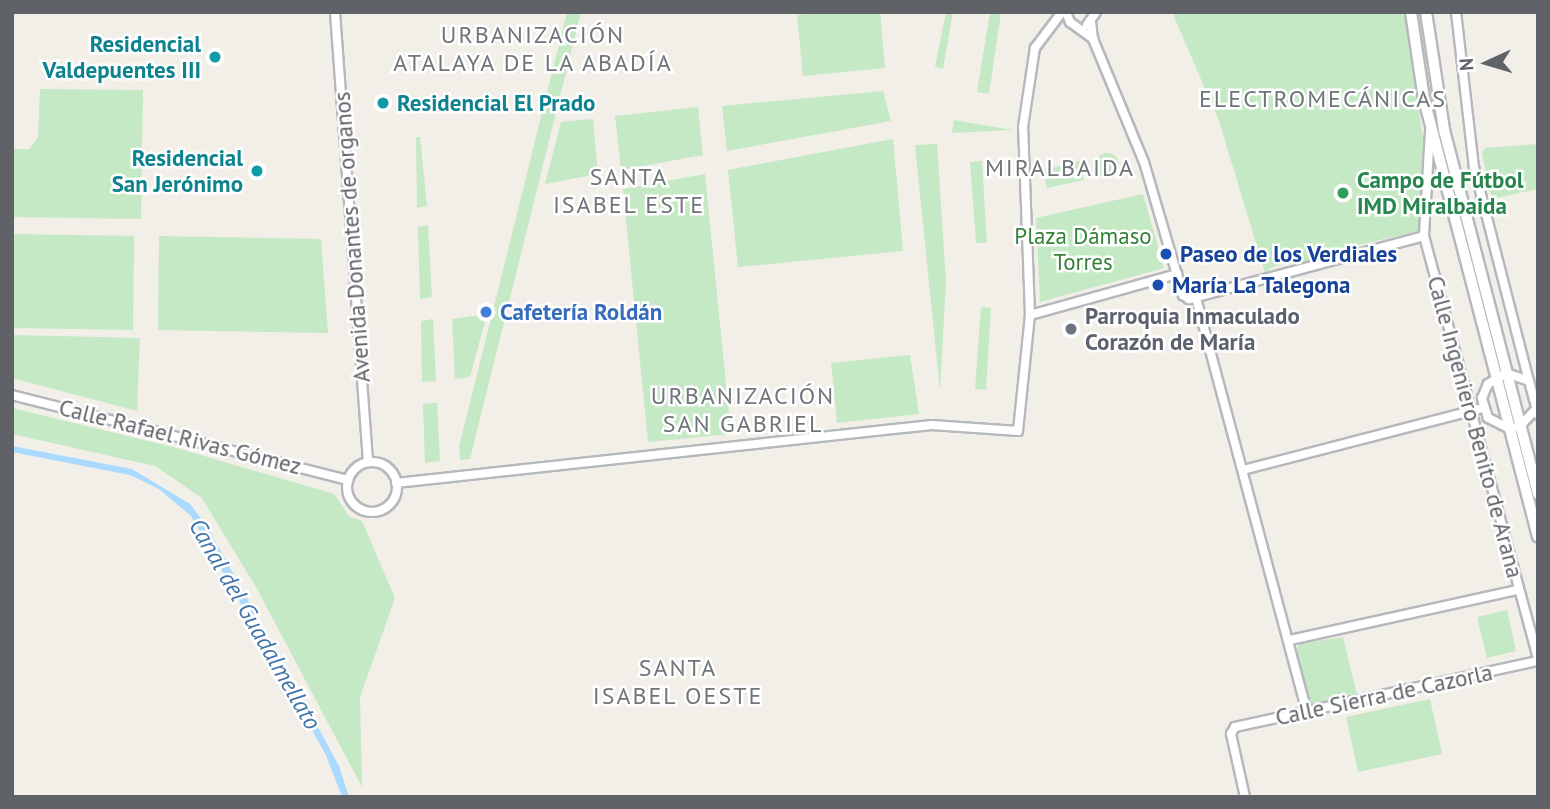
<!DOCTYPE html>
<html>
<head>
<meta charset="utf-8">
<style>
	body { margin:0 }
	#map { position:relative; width:1550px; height:809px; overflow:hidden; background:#f1efe8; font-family:"PT Sans",sans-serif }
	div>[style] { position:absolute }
	.green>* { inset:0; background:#c5e8c5 }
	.round { border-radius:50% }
	.water>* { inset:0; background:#aadaff }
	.roads { filter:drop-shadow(2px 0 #b5b8bc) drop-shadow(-2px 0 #b5b8bc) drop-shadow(0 2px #b5b8bc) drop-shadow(0 -2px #b5b8bc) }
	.tertiary>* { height:8px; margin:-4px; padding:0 4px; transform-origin:4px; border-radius:4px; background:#fff }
	.tertiary>.ring { margin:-4px; padding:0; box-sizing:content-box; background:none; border:8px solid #fff; border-radius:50% }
	.secondary>* { height:10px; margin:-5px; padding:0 5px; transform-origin:5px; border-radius:5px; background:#fff }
	.dots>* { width:19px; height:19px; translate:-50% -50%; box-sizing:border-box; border:4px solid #fff; border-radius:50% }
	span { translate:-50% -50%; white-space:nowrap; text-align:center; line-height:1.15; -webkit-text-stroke:5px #fff; paint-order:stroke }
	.culture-label { font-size:23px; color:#0d838f; font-weight:700 }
	.right { translate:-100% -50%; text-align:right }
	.left { translate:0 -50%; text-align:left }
	.leisure-label { font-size:23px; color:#27864d; font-weight:700 }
	.park-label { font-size:23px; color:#348238 }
	.street-label { font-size:23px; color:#5f6368 }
	.transit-label { font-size:23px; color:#164399; font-weight:700 }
	.shop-label { font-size:23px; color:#366cbe; font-weight:700 }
	.worship-label { font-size:23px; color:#5b616d; font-weight:700 }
	.neighbourhood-label { font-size:24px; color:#70757a; letter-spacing:2px }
	.water-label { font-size:24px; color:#4174aa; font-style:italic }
	.frame { position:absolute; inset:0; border:14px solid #5f6368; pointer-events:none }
	.north { position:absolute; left:1452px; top:28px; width:70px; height:70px; -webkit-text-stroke:5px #fff; paint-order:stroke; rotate:266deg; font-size:19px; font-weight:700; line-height:28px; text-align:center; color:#5f6368 }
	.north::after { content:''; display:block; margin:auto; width:24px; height:32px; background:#5f6368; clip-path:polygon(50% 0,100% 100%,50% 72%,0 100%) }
</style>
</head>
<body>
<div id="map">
	<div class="green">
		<i style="clip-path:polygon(567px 12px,581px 12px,470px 459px,460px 460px,459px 447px)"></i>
		<i style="clip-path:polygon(826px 12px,880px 12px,885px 68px,803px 76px,797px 15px)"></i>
		<i style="clip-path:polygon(946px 12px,953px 12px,943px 69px,935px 67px)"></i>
		<i style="clip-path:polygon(990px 12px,1001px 13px,989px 94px,977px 92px)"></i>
		<i style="clip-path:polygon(1172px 12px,1404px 12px,1424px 145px,1419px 231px,1332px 251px,1333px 256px,1294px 266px,1292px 262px,1272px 267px,1265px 273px,1219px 121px)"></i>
		<i style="clip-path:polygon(40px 89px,143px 90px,141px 219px,13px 217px,13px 149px,29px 149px,38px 137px)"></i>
		<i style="clip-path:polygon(883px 91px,891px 121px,727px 151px,722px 106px)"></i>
		<i style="clip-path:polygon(698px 107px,703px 155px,621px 170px,615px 116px)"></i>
		<i style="clip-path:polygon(593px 119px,598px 174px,545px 184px,561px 122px)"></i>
		<i style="clip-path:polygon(954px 120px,1013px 130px,952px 133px)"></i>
		<i style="clip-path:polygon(416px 137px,420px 137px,427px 206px,417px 208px)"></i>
		<i style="clip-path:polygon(893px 139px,903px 251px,738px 267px,728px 170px)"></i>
		<i style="clip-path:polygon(937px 144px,946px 281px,940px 391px,915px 145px)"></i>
		<i style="clip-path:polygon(1538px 144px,1538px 189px,1492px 199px,1482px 153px,1485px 148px)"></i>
		<i class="round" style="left:1095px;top:153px;width:24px;height:24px"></i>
		<i style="clip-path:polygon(982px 161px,987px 243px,976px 243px,970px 162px)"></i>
		<i style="clip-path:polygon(1080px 161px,1084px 180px,1047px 188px,1043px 170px)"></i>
		<i style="clip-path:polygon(705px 174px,731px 434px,648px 442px,623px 189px)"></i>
		<i style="clip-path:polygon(1143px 194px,1164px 268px,1040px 302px,1036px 218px)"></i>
		<i style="clip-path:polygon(428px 225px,432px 297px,420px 299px,418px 227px)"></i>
		<i style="clip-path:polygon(12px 234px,134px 236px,133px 330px,12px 328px)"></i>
		<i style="clip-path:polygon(159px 236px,321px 239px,328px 333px,158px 330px)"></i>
		<i style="clip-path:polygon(981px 307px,991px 308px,986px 390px,975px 389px)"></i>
		<i style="clip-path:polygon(487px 314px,470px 377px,455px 379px,452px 319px)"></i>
		<i style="clip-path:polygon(433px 319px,436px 381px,422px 382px,421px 321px)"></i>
		<i style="clip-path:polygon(12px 335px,140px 338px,137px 411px,12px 378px)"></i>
		<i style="clip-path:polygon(910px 355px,919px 414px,837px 423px,831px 363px)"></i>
		<i style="clip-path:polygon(437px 403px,440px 461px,425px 463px,423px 404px)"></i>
		<i style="clip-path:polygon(12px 408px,177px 448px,334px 494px,349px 516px,362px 521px,395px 598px,360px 697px,362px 787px,257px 589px,202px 498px,155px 466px,12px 434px)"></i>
		<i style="clip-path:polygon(1507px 610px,1516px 651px,1487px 658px,1477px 617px)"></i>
		<i style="clip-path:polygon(1343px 637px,1357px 695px,1310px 707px,1296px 649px,1300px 644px)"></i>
		<i style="clip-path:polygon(1430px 699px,1442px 754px,1358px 772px,1346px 717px)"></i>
	</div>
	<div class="water">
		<i style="clip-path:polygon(12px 446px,132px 469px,190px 504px,208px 528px,307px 707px,339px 766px,349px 797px,342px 797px,326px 755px,191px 516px,159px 489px,130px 475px,12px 452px)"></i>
	</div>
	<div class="roads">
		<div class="tertiary">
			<i style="left:335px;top:12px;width:451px;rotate:85.8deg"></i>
			<i style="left:1066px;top:12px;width:11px;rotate:68deg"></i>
			<i style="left:1070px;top:22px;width:29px;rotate:36deg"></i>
			<i style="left:1456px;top:12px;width:156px;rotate:83.4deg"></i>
			<i style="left:1474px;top:167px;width:221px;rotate:75.6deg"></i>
			<i style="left:1091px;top:22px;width:17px;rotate:83deg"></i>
			<i style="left:1093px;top:39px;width:133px;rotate:67.5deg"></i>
			<i style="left:1144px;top:162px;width:139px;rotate:73.7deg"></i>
			<i style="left:1183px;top:295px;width:7px;rotate:34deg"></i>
			<i style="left:1189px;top:299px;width:243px;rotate:-15deg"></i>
			<i style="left:1087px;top:25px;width:16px;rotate:-55deg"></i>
			<i style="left:1430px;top:131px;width:105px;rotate:93.3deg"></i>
			<i style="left:1424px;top:236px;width:438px;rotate:74.9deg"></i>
			<i style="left:1196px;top:298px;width:429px;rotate:75deg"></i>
			<i style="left:1030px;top:315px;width:153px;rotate:-15.6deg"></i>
			<i style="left:12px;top:395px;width:347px;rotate:14.2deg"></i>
			<i style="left:1536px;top:409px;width:23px;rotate:133deg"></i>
			<i style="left:1520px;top:426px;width:10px;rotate:163deg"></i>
			<i style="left:1510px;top:429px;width:25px;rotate:-153deg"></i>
			<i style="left:1488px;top:418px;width:21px;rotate:-107deg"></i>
			<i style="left:1482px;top:398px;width:15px;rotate:-67deg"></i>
			<i style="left:1488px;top:384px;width:21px;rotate:-31deg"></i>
			<i style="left:1506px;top:373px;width:24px;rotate:19deg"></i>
			<i style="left:1529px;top:381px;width:35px;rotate:75deg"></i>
			<i class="ring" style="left:347px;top:462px;width:42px;height:42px"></i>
			<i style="left:1243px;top:470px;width:248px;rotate:-14.5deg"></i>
			<i style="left:396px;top:483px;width:539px;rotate:-6.18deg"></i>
			<i style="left:932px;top:425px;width:86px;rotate:4deg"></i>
			<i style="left:1018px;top:431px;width:117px;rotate:-84.1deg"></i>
			<i style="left:1030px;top:315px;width:188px;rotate:-92.1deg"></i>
			<i style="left:1023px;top:127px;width:80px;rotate:-81.4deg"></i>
			<i style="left:1035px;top:48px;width:45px;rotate:-53.1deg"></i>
			<i style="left:1290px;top:640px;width:233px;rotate:-12.4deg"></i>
			<i style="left:1245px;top:797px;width:65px;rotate:-102.5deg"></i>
			<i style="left:1231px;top:734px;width:8px;rotate:-60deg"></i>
			<i style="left:1235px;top:727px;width:310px;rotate:-12.3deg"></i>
		</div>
		<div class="secondary">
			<i style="left:1411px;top:12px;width:88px;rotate:81.5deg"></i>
			<i style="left:1424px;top:99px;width:452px;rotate:75.4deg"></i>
			<i style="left:1426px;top:12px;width:119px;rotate:81.3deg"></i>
			<i style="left:1444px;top:130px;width:376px;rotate:75.5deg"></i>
		</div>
	</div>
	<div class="dots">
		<i style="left:215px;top:57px;background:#0f9aa8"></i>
		<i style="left:383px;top:103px;background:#0f9aa8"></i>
		<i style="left:257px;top:171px;background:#0f9aa8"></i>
		<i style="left:1343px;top:193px;background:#2e9e5b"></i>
		<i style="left:1166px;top:254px;background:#1a4fb4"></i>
		<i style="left:1158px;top:285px;background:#1a4fb4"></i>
		<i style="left:486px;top:312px;background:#3f7fe0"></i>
		<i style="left:1071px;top:329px;background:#6b7280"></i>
	</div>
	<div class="culture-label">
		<span class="right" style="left:201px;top:57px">Residencial<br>Valdepuentes III</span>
		<span class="left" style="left:397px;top:103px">Residencial El Prado</span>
		<span class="right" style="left:243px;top:171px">Residencial<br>San Jerónimo</span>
	</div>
	<div class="leisure-label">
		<span class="left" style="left:1357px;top:193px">Campo de Fútbol<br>IMD Miralbaida</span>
	</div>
	<div class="park-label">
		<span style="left:1083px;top:249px">Plaza Dámaso<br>Torres</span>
	</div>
	<div class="street-label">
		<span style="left:352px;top:237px;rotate:-94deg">Avenida Donantes de organos</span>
		<span style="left:1475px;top:427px;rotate:75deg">Calle Ingeniero Benito de Arana</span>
		<span style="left:180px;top:437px;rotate:14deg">Calle Rafael Rivas Gómez</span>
		<span style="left:1384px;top:695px;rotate:-12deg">Calle Sierra de Cazorla</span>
	</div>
	<div class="transit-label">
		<span class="left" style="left:1180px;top:254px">Paseo de los Verdiales</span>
		<span class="left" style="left:1172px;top:285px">María La Talegona</span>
	</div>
	<div class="shop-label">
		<span class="left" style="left:500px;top:312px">Cafetería Roldán</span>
	</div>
	<div class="worship-label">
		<span class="left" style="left:1085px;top:329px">Parroquia Inmaculado<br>Corazón de María</span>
	</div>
	<div class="neighbourhood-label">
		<span style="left:533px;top:49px">URBANIZACIÓN<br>ATALAYA DE LA ABADÍA</span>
		<span style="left:1323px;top:99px">ELECTROMECÁNICAS</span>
		<span style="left:1060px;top:168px">MIRALBAIDA</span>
		<span style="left:629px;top:191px">SANTA<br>ISABEL ESTE</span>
		<span style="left:743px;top:410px">URBANIZACIÓN<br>SAN GABRIEL</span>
		<span style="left:678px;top:682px">SANTA<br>ISABEL OESTE</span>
	</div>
	<div class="water-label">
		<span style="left:255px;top:624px;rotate:60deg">Canal del Guadalmellato</span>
	</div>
	<div class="frame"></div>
	<div class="north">N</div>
</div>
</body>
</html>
